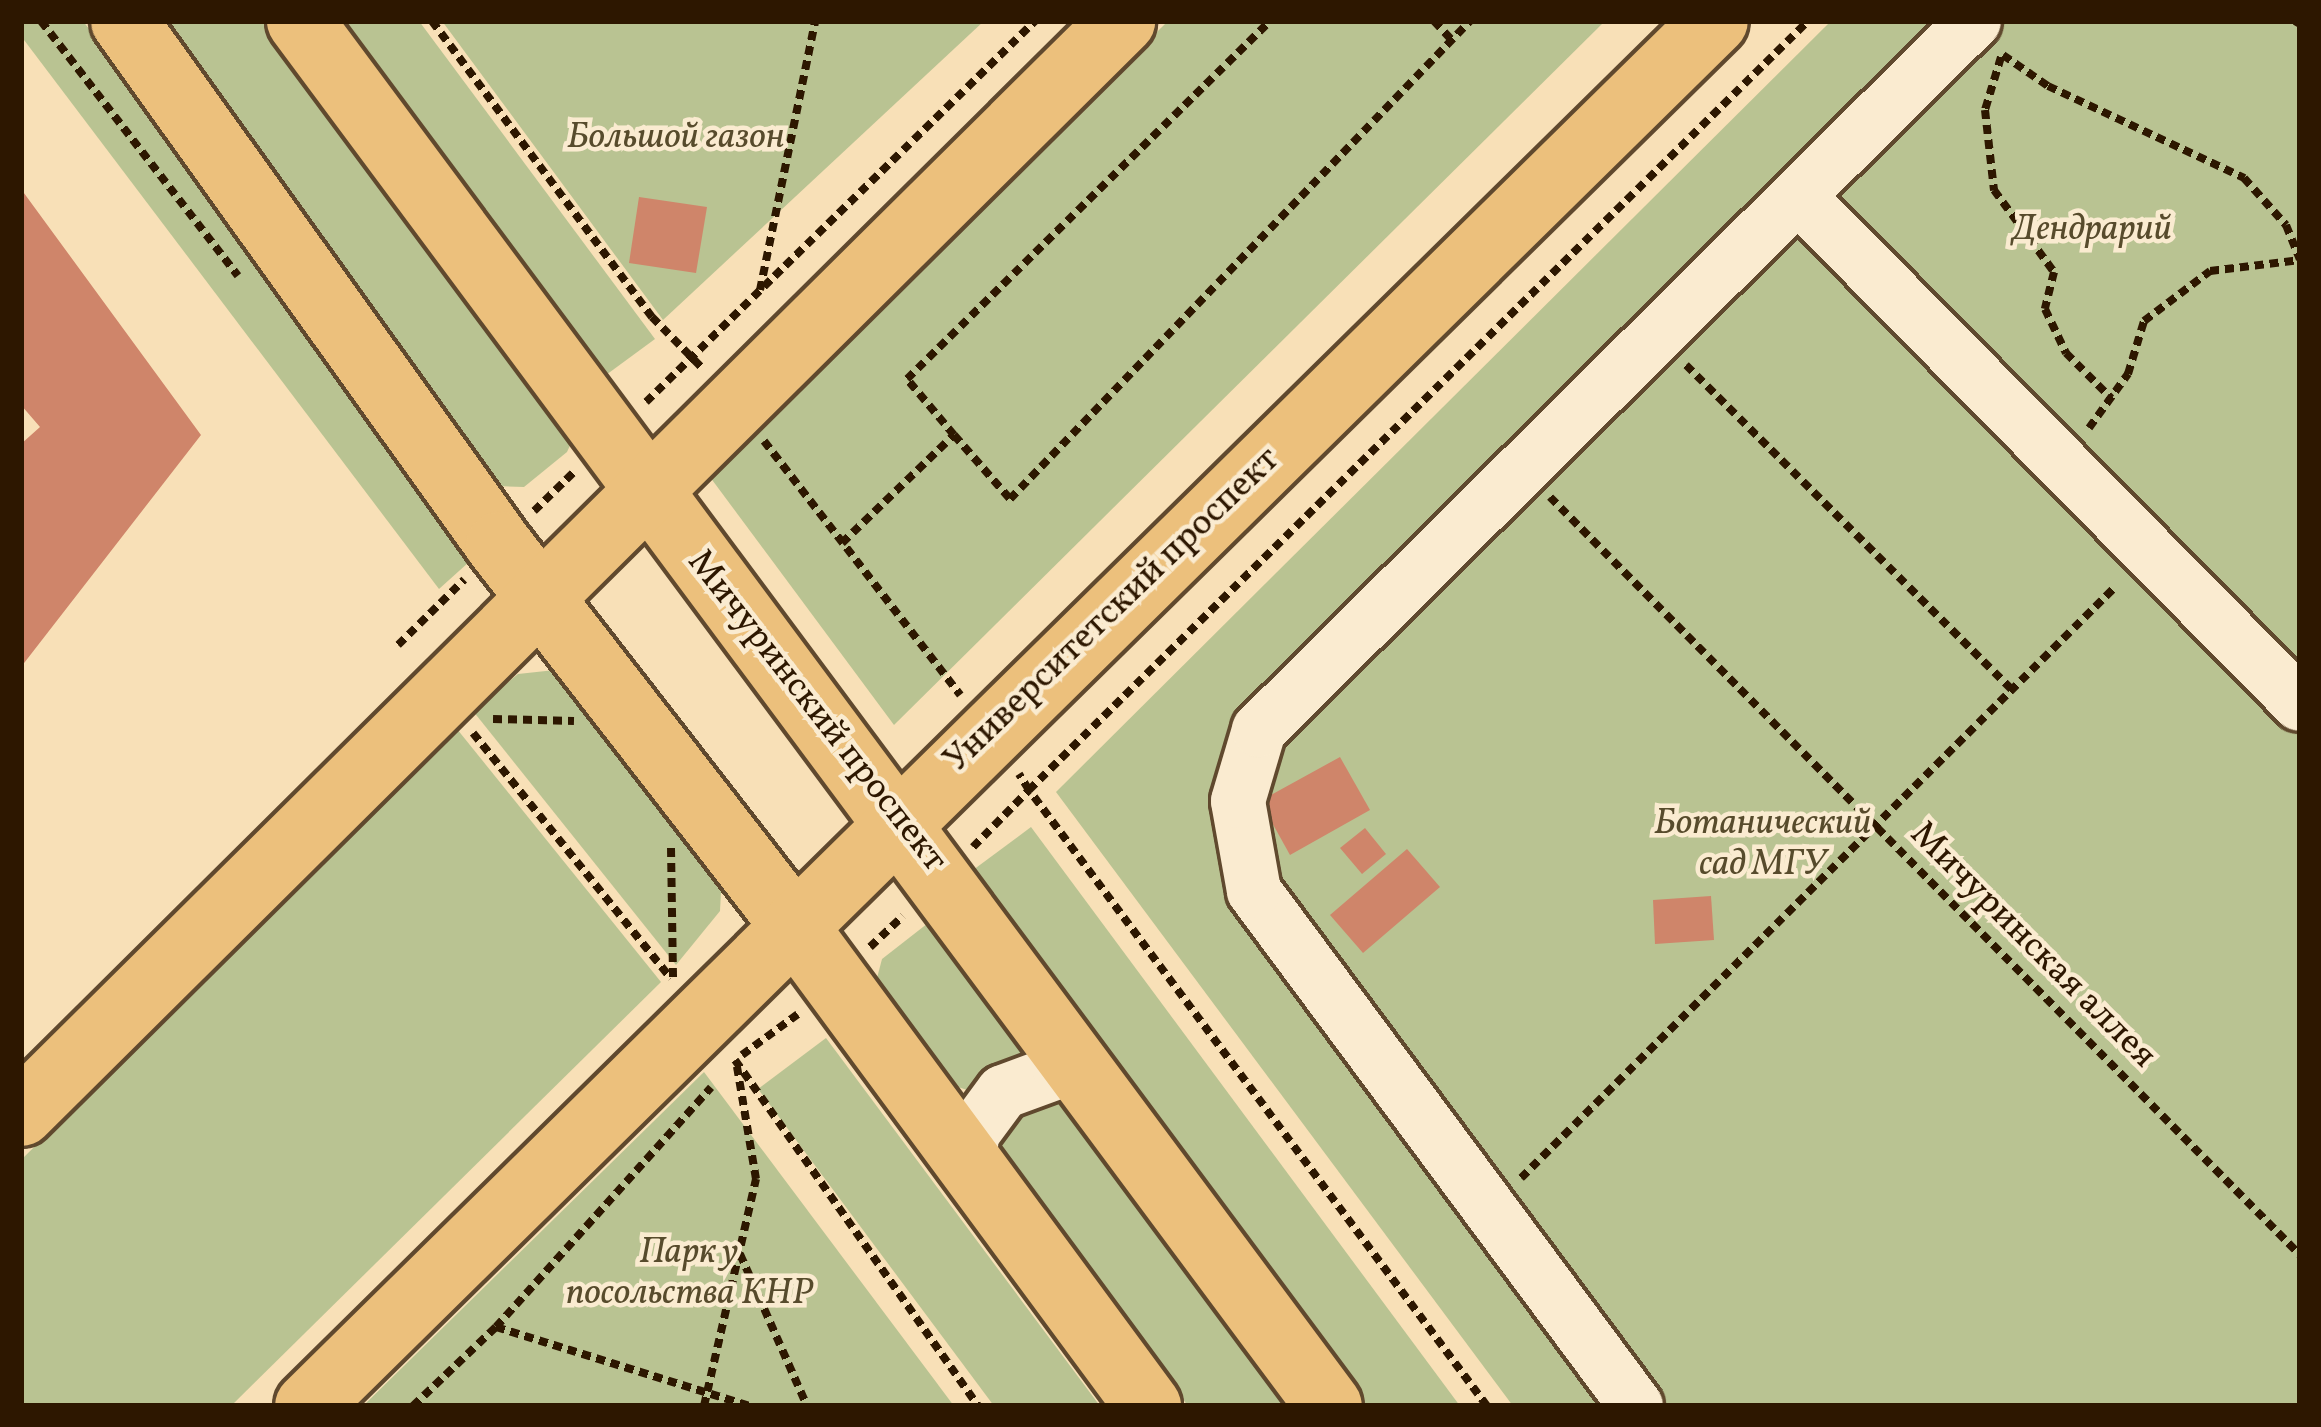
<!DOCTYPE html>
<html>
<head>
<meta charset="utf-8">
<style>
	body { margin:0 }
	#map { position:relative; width:2321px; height:1427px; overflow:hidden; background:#f8e0b7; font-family:Vollkorn,serif }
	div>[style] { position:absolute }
	.green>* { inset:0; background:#b9c392 }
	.building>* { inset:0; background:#cf856a }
	.path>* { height:8px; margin-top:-4px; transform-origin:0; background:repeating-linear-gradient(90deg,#2d1700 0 9px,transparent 0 15px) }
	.roads { filter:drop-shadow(3px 0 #60492e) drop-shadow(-3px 0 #60492e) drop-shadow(0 3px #60492e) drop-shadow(0 -3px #60492e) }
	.minor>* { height:54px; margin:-27px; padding:0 27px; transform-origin:27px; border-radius:27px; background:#faebd0 }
	.major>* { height:66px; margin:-33px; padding:0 33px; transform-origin:33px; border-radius:33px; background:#ecc07c }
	span { translate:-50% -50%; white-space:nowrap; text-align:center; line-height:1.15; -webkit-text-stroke:9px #faebd0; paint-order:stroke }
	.park-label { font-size:36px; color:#574b2c; font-style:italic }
	.street-label { font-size:36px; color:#2d1700 }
	.frame { position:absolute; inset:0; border:24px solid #2d1700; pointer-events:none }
</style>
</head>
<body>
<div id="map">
	<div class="green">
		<i style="clip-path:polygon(21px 21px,83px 21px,479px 553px,439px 589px,21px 36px)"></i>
		<i style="clip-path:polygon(152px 21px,272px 21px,573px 439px,567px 452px,524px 487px,496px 486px)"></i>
		<i style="clip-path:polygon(323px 21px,419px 21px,655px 339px,591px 386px)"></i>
		<i style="clip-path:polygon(442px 21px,984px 21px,663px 320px)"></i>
		<i style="clip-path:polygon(1168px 21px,1605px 21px,894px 725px,710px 477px)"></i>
		<i style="clip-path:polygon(1831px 21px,2300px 21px,2300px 1406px,1513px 1406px,1056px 792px)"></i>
		<i style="clip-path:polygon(555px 670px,722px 872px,720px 911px,676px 965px,473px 711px,518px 674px)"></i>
		<i style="clip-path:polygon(457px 729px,661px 982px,231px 1406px,21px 1406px,21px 1160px)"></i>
		<i style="clip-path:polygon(1031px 827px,1460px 1406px,1364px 1406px,969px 873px)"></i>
		<i style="clip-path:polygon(932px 920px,1028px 1041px,1020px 1060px,970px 1091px,955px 1086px,877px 978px,882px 959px)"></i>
		<i style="clip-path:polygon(826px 1038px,1100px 1406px,994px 1406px,758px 1089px)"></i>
		<i style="clip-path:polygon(704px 1072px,954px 1406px,363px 1406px)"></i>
		<i style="clip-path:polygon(1053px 1088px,1300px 1406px,1188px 1406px,1003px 1157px,1001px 1129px)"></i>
	</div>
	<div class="building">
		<i style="clip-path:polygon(21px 189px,201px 435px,21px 667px,21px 444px,40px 427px,21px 405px)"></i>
		<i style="clip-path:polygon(639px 197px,707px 207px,696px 273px,629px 263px)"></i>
		<i style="clip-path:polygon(1340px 757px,1370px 810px,1290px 855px,1260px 801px)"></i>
		<i style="clip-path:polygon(1365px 828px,1386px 854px,1362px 874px,1340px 848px)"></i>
		<i style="clip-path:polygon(1407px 849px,1440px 887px,1363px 953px,1330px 915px)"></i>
		<i style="clip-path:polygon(1711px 896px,1714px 940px,1655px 944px,1653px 900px)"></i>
	</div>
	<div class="path">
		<i style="left:41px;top:21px;width:322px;rotate:52.3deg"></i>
		<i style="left:432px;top:21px;width:369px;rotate:53.4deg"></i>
		<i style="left:652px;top:317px;width:74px;rotate:45.5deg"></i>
		<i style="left:1434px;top:21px;width:26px;rotate:47deg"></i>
		<i style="left:2295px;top:21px;width:6px;rotate:31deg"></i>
		<i style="left:2003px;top:55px;width:55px;rotate:34.6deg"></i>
		<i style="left:2048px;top:86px;width:217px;rotate:25.1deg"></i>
		<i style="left:2244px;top:178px;width:63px;rotate:48.2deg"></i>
		<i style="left:2286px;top:225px;width:37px;rotate:68deg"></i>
		<i style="left:2001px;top:57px;width:55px;rotate:106.8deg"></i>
		<i style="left:1985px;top:110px;width:81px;rotate:83.6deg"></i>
		<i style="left:1994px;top:190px;width:102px;rotate:53.8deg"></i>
		<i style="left:2054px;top:272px;width:38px;rotate:104deg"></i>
		<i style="left:2045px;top:309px;width:49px;rotate:64.5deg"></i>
		<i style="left:2066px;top:353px;width:64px;rotate:45deg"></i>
		<i style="left:760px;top:290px;width:275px;rotate:-78.4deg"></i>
		<i style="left:1686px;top:365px;width:460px;rotate:44.9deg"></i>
		<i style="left:646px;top:402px;width:545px;rotate:-44.4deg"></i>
		<i style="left:2089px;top:428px;width:67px;rotate:-54.2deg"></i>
		<i style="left:2128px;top:374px;width:55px;rotate:-73.2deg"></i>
		<i style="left:2144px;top:321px;width:83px;rotate:-37.1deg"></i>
		<i style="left:2210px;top:271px;width:91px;rotate:-7deg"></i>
		<i style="left:954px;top:435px;width:73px;rotate:-130deg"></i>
		<i style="left:907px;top:379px;width:510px;rotate:-44.6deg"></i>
		<i style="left:764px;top:441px;width:321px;rotate:52.3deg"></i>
		<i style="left:1550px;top:497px;width:1066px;rotate:45.3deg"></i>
		<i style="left:534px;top:511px;width:57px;rotate:-44.3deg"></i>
		<i style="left:842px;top:543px;width:156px;rotate:-44deg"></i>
		<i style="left:954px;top:435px;width:85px;rotate:48.8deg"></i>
		<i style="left:1010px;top:499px;width:663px;rotate:-46.1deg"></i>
		<i style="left:398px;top:645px;width:93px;rotate:-44.6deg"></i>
		<i style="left:493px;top:719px;width:81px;rotate:1.4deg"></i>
		<i style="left:473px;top:733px;width:315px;rotate:51.1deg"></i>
		<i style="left:973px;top:847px;width:80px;rotate:-45.5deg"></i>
		<i style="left:1029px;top:790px;width:19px;rotate:-122deg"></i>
		<i style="left:671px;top:848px;width:129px;rotate:89.1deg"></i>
		<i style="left:870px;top:947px;width:45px;rotate:-43.2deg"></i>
		<i style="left:742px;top:1055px;width:69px;rotate:-36.2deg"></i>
		<i style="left:735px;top:1060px;width:423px;rotate:54.9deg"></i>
		<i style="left:1521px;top:1178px;width:835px;rotate:-44.85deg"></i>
		<i style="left:740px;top:1254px;width:166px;rotate:66.2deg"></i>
		<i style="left:496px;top:1327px;width:266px;rotate:17.3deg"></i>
		<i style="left:413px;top:1406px;width:115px;rotate:-43.6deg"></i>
		<i style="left:496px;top:1327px;width:322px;rotate:-48.1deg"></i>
		<i style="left:704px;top:1406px;width:233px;rotate:-77.1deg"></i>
		<i style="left:756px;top:1179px;width:114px;rotate:-99.6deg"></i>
		<i style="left:1487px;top:1406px;width:768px;rotate:-126.63deg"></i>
		<i style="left:1029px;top:790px;width:1095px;rotate:-44.63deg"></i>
	</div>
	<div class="roads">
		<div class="minor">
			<i style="left:1798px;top:196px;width:714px;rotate:45.34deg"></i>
			<i style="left:970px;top:1161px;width:27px;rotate:-86deg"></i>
			<i style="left:972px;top:1134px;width:52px;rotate:-53.6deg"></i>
			<i style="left:1003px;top:1092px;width:61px;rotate:-20.2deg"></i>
			<i style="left:1060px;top:1071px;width:32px;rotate:14deg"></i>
			<i style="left:1636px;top:1406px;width:641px;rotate:-126.57deg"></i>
			<i style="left:1254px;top:891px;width:91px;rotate:-100.1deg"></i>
			<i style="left:1238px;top:801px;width:74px;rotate:-73.5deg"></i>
			<i style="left:1259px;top:730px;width:1007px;rotate:-44.76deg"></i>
		</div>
		<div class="major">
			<i style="left:124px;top:21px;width:644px;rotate:54.41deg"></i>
			<i style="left:499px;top:545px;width:483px;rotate:52.2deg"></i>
			<i style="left:795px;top:927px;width:595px;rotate:53.61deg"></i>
			<i style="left:300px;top:21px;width:1725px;rotate:53.39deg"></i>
			<i style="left:21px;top:1113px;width:1551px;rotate:-44.76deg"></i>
			<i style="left:308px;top:1406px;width:1974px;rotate:-44.55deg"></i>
		</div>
	</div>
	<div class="park-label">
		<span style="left:676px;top:139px">Большой газон</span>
		<span style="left:2092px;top:231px">Дендрарий</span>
		<span style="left:1763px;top:845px">Ботанический<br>сад МГУ</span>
		<span style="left:689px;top:1274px">Парк у<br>посольства КНР</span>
	</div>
	<div class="street-label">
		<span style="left:1113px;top:611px;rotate:-44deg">Университетский проспект</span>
		<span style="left:816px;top:712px;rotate:52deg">Мичуринский проспект</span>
		<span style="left:2032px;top:946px;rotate:45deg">Мичуринская аллея</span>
	</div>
	<div class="frame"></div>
</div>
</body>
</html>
